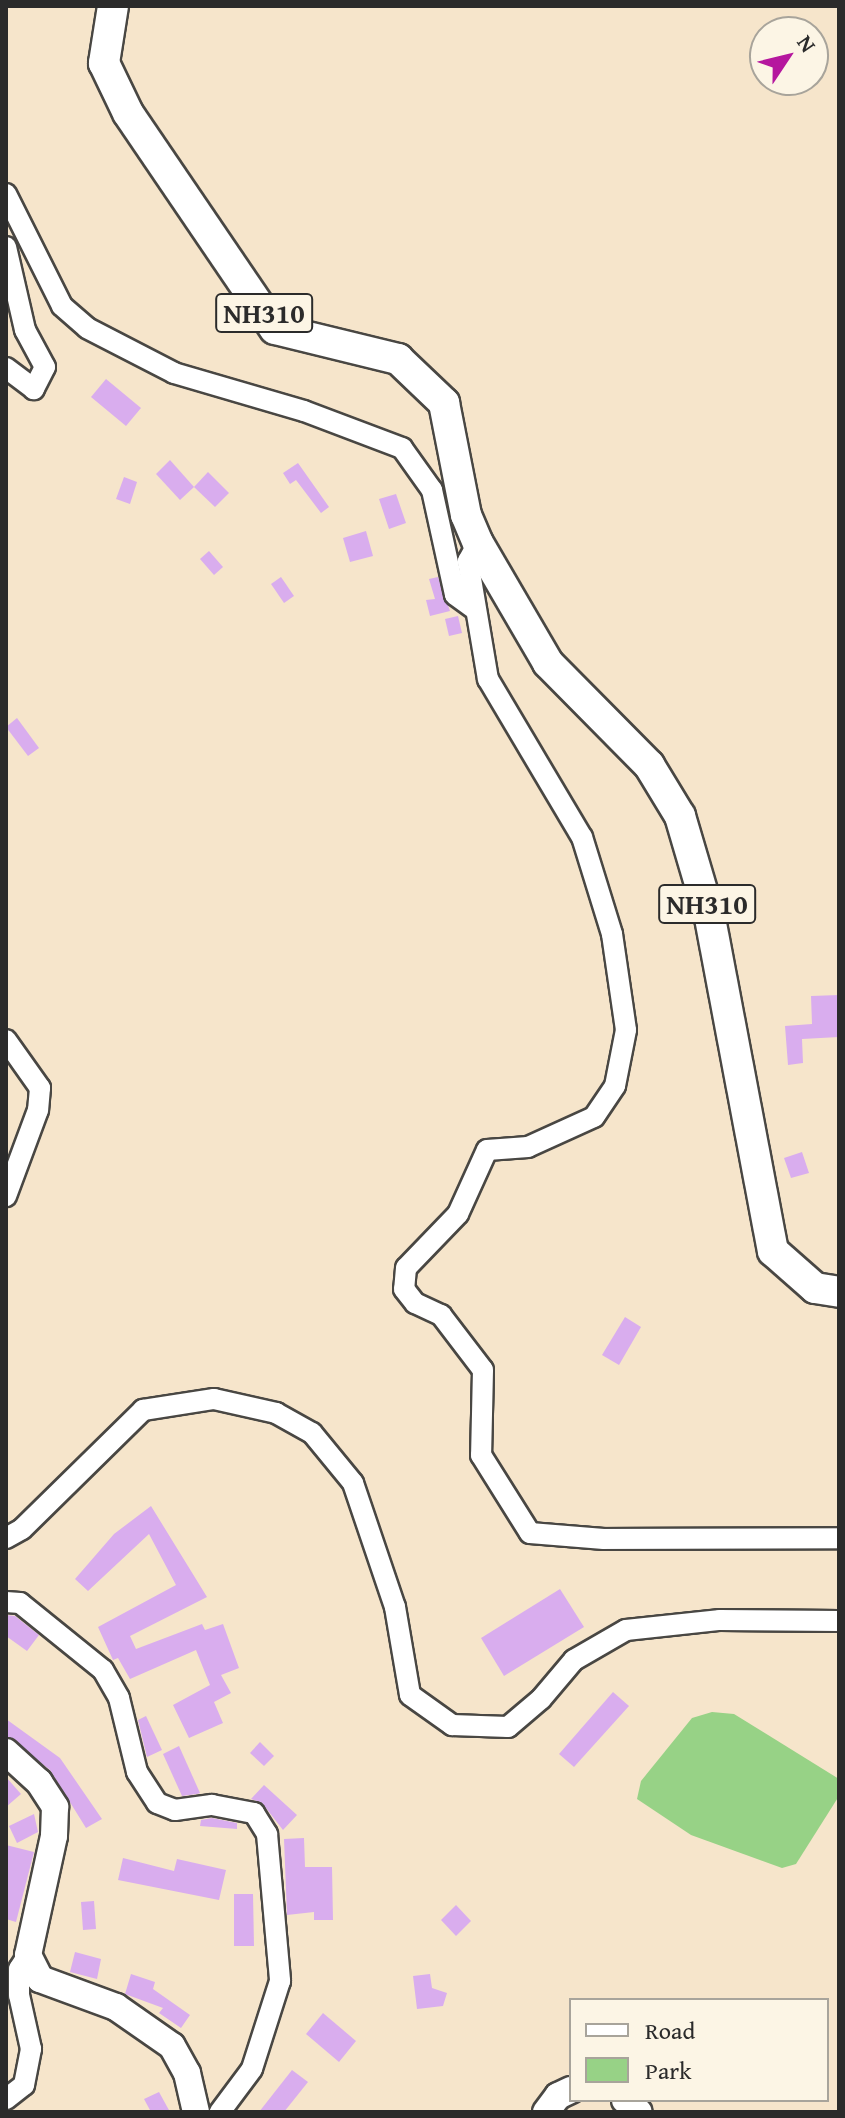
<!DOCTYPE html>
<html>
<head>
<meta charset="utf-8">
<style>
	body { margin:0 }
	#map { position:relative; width:845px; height:2118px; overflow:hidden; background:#f6e5cb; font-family:"Gentium Book Plus",serif }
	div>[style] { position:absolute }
	.green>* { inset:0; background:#97d286 }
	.building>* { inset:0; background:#d9adee }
	.roads { filter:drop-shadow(2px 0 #494743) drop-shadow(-2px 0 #494743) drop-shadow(0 2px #494743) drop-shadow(0 -2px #494743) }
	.minor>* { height:20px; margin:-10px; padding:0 10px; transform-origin:10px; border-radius:10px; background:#fff }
	.major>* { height:26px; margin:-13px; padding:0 13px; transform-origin:13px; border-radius:13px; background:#fff }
	.highway>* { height:30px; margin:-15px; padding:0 15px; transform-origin:15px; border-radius:15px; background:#fff }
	span { translate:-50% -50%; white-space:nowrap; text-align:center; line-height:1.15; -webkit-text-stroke:8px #fcf5e5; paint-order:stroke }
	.shield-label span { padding:2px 6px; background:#fcf5e5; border:2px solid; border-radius:6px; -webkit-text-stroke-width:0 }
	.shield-label { font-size:28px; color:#2b2b2b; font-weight:700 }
	.frame { position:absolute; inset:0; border:8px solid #2b2b2b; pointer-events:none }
	.legend { position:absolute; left:569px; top:1998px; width:260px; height:104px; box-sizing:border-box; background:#fcf5e5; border:2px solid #a8a49b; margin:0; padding:10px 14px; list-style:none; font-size:24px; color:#2b2b2b }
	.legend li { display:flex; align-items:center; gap:16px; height:40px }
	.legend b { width:40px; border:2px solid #a8a49b }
	.north { position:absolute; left:749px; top:16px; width:80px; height:80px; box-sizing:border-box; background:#fcf5e5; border:2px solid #a8a49b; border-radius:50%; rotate:55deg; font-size:22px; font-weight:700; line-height:32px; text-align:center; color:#2b2b2b }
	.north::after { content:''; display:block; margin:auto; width:28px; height:36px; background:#b5179e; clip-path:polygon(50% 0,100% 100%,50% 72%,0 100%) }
</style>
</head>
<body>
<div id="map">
	<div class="green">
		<i style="clip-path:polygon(712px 1712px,734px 1714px,839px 1779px,839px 1796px,796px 1864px,782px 1868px,691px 1835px,637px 1799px,641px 1781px,692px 1718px)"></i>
	</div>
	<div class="building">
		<i style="clip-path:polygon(106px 379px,141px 408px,126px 426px,91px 397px)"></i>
		<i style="clip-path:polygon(170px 460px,194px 487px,180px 500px,156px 474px)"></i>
		<i style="clip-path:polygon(298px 463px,329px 507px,321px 513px,296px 480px,290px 484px,283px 473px)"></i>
		<i style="clip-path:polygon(208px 472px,229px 493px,215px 507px,194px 487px)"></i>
		<i style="clip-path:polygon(124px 477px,137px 482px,130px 504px,116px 499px)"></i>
		<i style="clip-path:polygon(396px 494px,406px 523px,389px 529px,379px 499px)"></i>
		<i style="clip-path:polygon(366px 531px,373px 556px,350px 562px,343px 538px)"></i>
		<i style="clip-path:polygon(209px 551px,223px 567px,214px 575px,200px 559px)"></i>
		<i style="clip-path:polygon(281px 577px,294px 596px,284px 603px,271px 584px)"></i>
		<i style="clip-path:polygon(438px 577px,450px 611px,430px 616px,426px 600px,435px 599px,429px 579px)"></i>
		<i style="clip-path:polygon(458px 616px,462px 633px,449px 636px,445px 619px)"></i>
		<i style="clip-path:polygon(17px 718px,39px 748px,28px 756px,6px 727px)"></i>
		<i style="clip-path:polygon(839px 995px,839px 1037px,802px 1039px,803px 1063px,788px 1065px,785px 1026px,812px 1024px,811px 996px)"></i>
		<i style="clip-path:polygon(802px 1152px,809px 1173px,791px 1178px,784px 1158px)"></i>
		<i style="clip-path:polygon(625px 1317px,641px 1327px,619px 1365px,602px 1355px)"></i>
		<i style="clip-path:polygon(151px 1506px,207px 1597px,130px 1636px,136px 1649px,202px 1624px,205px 1630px,223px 1624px,239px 1668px,221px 1675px,231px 1693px,214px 1702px,223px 1723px,189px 1738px,173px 1705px,210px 1685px,196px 1650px,130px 1679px,118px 1658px,113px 1660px,98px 1627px,176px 1585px,149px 1534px,88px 1591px,75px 1579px,114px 1534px)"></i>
		<i style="clip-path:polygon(560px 1589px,584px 1627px,504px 1676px,481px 1638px)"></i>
		<i style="clip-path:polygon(6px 1615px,15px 1616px,39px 1635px,27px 1651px,6px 1636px)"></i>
		<i style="clip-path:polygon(613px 1692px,629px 1706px,574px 1767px,559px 1754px)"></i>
		<i style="clip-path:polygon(146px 1716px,162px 1750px,147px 1757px,138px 1720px)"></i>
		<i style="clip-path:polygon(6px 1719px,60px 1758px,102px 1819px,86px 1828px,50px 1770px,6px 1736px)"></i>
		<i style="clip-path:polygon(260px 1742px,274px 1756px,264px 1766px,250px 1753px)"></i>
		<i style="clip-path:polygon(179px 1746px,200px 1793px,197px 1794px,182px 1796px,163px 1754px)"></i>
		<i style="clip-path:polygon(6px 1777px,21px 1794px,6px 1807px)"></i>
		<i style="clip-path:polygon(264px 1785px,297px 1815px,283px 1830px,262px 1803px,251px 1799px)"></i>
		<i style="clip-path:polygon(34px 1814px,38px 1832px,17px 1843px,9px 1826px)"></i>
		<i style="clip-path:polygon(212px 1818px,237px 1823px,237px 1829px,200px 1826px,201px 1820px)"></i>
		<i style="clip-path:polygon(304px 1838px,305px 1867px,332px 1867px,333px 1920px,314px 1920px,314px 1912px,287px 1915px,284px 1839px)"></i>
		<i style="clip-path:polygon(6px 1845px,34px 1852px,16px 1922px,6px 1919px)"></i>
		<i style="clip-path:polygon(123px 1858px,174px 1871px,177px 1859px,226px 1870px,219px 1900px,118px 1880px)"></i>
		<i style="clip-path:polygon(234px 1894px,253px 1894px,254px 1946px,234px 1946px)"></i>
		<i style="clip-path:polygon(94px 1901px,96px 1929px,83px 1930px,81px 1902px)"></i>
		<i style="clip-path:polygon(456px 1905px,471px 1921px,456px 1936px,441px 1920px)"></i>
		<i style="clip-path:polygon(75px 1952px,101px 1959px,97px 1979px,70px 1972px)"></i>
		<i style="clip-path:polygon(131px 1974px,155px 1982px,153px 1989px,190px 2015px,181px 2028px,159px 2013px,163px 2008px,125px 1994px)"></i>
		<i style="clip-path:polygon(430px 1974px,432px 1988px,447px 1993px,443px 2006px,417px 2009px,413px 1976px)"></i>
		<i style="clip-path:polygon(323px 2013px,356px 2041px,339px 2062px,306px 2034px)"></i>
		<i style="clip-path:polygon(292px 2070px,308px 2082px,284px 2112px,259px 2112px)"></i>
		<i style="clip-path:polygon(159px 2092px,170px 2112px,151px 2112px,144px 2099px)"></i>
	</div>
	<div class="roads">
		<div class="minor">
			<i style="left:6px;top:194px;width:125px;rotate:63.4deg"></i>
			<i style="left:62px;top:306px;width:33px;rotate:41deg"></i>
			<i style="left:87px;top:328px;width:98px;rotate:27.3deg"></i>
			<i style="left:174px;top:373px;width:135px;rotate:16.3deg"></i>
			<i style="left:304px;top:411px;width:105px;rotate:20.7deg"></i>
			<i style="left:402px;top:448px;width:52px;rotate:54.5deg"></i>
			<i style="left:432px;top:490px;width:107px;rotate:77.6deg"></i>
			<i style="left:455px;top:595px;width:26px;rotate:36deg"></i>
			<i style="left:6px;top:247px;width:85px;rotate:77.1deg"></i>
			<i style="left:25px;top:330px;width:42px;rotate:61.6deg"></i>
			<i style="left:45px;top:367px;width:25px;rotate:117deg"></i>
			<i style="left:34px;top:389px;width:35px;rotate:-143deg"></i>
			<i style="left:478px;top:543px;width:21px;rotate:119deg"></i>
			<i style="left:468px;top:561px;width:120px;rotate:80.4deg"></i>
			<i style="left:488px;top:679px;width:184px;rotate:59.3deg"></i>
			<i style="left:582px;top:837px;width:102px;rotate:72.8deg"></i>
			<i style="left:612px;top:934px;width:97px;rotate:81.7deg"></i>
			<i style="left:626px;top:1030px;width:57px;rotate:101.1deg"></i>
			<i style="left:615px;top:1086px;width:37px;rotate:124deg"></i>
			<i style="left:594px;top:1117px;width:72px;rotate:155.6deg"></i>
			<i style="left:528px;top:1147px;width:41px;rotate:175.8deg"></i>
			<i style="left:487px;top:1150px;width:70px;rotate:114.4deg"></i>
			<i style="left:458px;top:1214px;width:75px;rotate:133.9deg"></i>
			<i style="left:406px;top:1268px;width:21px;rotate:95deg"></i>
			<i style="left:404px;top:1289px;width:18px;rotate:52deg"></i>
			<i style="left:415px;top:1303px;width:29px;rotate:25deg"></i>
			<i style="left:441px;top:1315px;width:69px;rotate:52.6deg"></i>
			<i style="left:483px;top:1370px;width:85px;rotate:91.3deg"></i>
			<i style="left:481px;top:1455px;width:92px;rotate:57.9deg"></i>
			<i style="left:530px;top:1533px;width:74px;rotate:4.6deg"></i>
			<i style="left:604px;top:1539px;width:235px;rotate:-0.2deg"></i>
			<i style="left:6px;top:1040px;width:59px;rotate:54.7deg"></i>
			<i style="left:40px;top:1088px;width:22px;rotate:95deg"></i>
			<i style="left:38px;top:1110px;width:92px;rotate:110.4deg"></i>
			<i style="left:6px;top:1538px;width:18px;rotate:-29deg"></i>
			<i style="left:22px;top:1529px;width:170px;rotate:-44.5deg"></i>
			<i style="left:143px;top:1410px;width:72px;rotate:-8.8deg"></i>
			<i style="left:214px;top:1399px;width:64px;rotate:12.7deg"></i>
			<i style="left:276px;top:1413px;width:41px;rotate:29.1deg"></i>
			<i style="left:312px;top:1433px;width:65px;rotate:50.6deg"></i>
			<i style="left:353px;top:1483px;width:131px;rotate:71.3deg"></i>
			<i style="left:395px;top:1607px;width:89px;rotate:80.3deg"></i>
			<i style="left:410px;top:1695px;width:52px;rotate:35.5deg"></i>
			<i style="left:452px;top:1725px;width:56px;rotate:2deg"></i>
			<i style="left:508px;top:1727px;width:43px;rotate:-40.3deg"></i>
			<i style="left:541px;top:1699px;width:51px;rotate:-49.8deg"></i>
			<i style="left:574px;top:1660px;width:60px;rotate:-30deg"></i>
			<i style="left:626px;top:1630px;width:95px;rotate:-6.1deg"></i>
			<i style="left:720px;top:1620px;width:119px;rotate:0.5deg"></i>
			<i style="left:6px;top:1602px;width:14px;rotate:4deg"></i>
			<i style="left:20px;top:1603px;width:107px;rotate:38.9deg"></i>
			<i style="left:103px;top:1670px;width:32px;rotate:60deg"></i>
			<i style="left:119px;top:1698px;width:76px;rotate:76.3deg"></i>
			<i style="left:137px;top:1772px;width:37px;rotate:57deg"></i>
			<i style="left:157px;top:1803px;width:19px;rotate:21deg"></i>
			<i style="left:175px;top:1810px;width:37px;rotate:-8deg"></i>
			<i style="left:212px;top:1805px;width:43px;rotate:10.8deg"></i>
			<i style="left:254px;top:1813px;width:25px;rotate:58deg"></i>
			<i style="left:267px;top:1834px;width:148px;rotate:84.9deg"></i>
			<i style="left:280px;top:1981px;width:92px;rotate:107.7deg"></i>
			<i style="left:252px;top:2069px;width:54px;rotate:126.7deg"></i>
			<i style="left:6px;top:2099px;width:23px;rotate:-38deg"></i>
			<i style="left:24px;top:2085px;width:37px;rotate:-79deg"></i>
			<i style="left:31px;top:2049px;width:55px;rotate:-102.5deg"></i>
			<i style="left:19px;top:1995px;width:26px;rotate:-90deg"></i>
			<i style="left:19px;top:1969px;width:17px;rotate:-57deg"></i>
		</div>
		<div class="major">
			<i style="left:6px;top:1752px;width:45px;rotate:42.3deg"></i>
			<i style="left:39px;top:1782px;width:30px;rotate:57deg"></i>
			<i style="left:55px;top:1807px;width:29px;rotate:92deg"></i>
			<i style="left:54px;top:1836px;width:122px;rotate:102.3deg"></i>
			<i style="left:28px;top:1955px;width:27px;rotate:63deg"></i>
			<i style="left:40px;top:1979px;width:81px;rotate:20.2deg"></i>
			<i style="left:116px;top:2007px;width:68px;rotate:34.9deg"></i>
			<i style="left:172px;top:2046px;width:31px;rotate:61deg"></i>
			<i style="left:187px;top:2073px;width:40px;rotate:77deg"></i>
			<i style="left:625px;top:2100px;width:18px;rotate:41deg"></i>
			<i style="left:546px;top:2112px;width:20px;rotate:-53deg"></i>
			<i style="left:558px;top:2096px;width:14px;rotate:-25deg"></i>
		</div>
		<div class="highway">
			<i style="left:113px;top:6px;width:58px;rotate:99deg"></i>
			<i style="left:104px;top:63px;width:55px;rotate:64.4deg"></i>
			<i style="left:128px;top:113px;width:261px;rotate:55.8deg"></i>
			<i style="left:275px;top:329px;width:127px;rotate:13.7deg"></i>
			<i style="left:398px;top:359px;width:64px;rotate:43.7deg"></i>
			<i style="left:444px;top:403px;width:114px;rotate:78.9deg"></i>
			<i style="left:466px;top:515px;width:30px;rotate:67deg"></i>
			<i style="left:478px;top:543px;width:139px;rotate:59.7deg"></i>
			<i style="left:548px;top:663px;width:144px;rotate:45.3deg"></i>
			<i style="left:649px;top:765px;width:60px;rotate:58.7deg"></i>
			<i style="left:680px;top:816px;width:106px;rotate:73.6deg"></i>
			<i style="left:710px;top:918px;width:339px;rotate:79.3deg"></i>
			<i style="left:773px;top:1251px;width:56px;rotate:41.4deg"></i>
			<i style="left:815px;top:1288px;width:24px;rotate:9deg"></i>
		</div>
	</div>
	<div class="shield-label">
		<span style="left:264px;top:313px">NH310</span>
		<span style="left:707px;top:904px">NH310</span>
	</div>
	<div class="frame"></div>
	<ul class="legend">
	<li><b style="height:10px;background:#fff"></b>Road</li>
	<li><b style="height:22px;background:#97d286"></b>Park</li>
	</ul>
	<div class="north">N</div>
</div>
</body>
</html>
